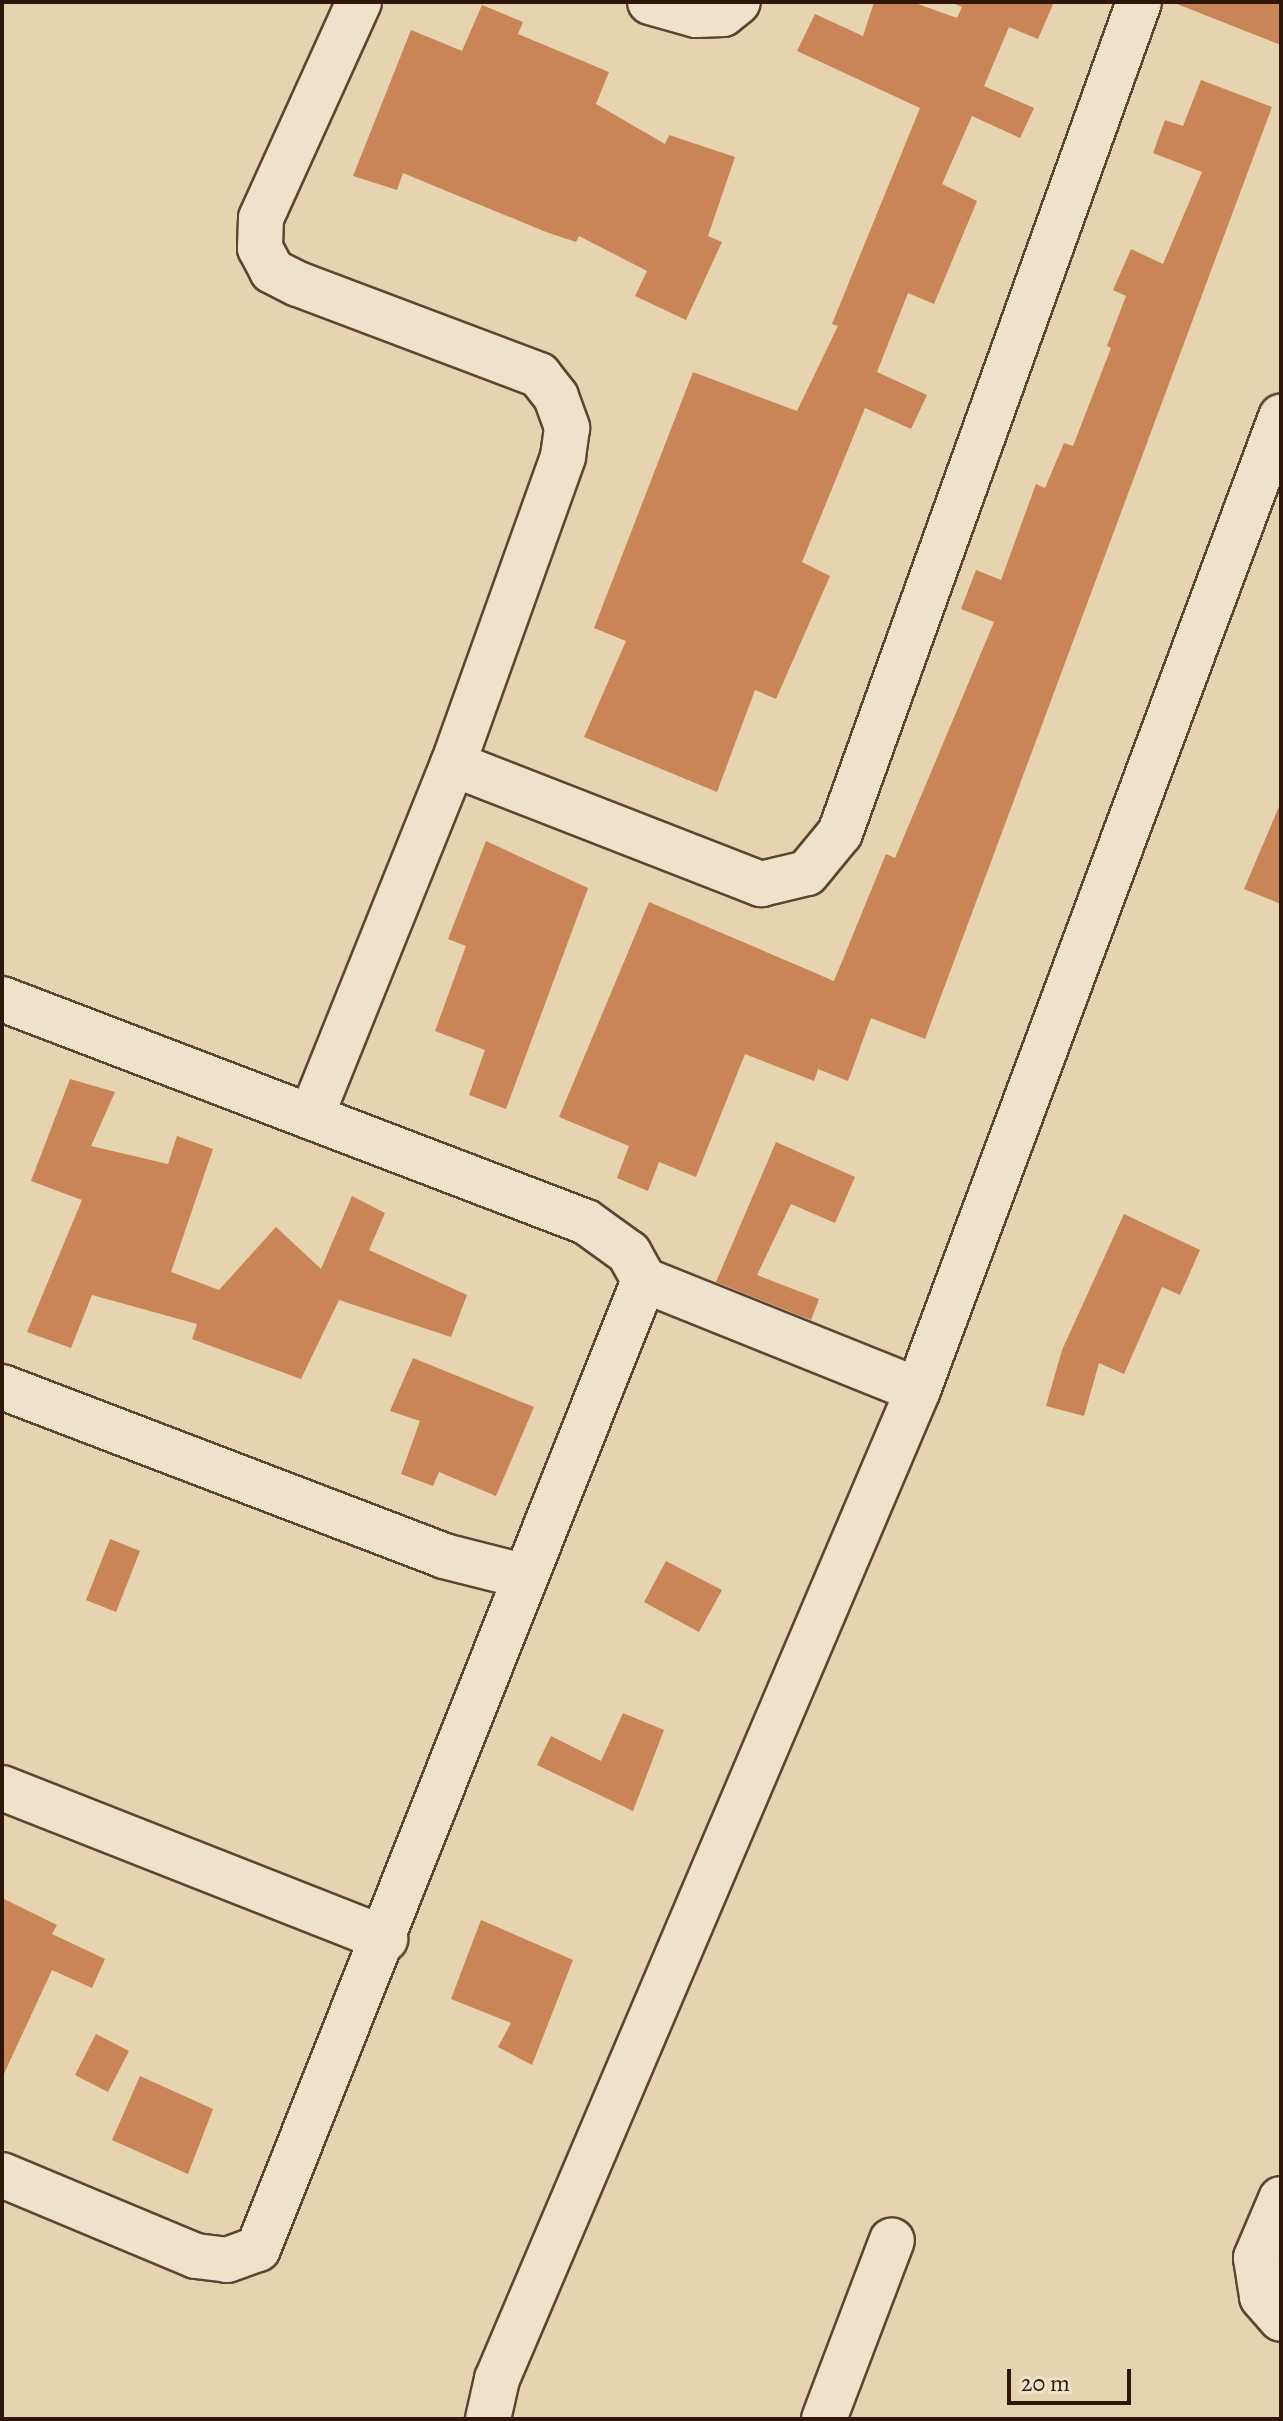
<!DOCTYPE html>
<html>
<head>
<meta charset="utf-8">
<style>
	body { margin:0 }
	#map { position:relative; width:1283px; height:2421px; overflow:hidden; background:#e6d3af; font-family:Alegreya,serif }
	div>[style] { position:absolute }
	.building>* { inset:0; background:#c98458 }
	.roads { filter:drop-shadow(2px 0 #5e4432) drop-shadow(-2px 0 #5e4432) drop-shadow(0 2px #5e4432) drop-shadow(0 -2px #5e4432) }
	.minor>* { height:44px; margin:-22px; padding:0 22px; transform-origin:22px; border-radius:22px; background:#efe2cb }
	span { translate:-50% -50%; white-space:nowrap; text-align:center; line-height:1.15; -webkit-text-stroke:7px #efe2cb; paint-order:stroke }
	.frame { position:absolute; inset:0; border:4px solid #301509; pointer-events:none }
	.scale { position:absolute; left:1007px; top:2369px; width:124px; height:36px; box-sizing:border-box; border:4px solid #301509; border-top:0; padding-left:10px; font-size:24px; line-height:28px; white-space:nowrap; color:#301509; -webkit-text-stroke:6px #efe2cb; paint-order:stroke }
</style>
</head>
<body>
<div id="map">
	<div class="building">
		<i style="clip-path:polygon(874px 2px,912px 2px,957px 18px,962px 7px,950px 2px,1054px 2px,1038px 39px,1009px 27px,984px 86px,1034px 108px,1020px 138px,972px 116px,942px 184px,977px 201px,934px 304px,908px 293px,877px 372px,927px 395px,911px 429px,865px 408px,802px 562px,830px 576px,776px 699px,755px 690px,717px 792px,584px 737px,626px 641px,594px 628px,693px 372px,797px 411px,838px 326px,832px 324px,920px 108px,797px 51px,815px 14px,863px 36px)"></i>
		<i style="clip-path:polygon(1177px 2px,1281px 2px,1281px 45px,1177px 4px)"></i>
		<i style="clip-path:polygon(482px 5px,523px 22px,518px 34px,609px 72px,596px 104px,665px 144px,669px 135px,735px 157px,708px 236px,722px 242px,686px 320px,635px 296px,647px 271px,579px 236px,576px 242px,546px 232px,403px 173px,397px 190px,353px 176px,411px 30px,462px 51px)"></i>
		<i style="clip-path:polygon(1201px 80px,1272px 107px,925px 1039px,871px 1018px,848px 1081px,818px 1069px,814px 1081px,745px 1054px,696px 1177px,659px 1162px,648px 1191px,617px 1178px,629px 1146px,559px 1117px,649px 902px,834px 981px,886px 854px,895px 858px,994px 622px,961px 609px,976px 570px,1001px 580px,1036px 484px,1045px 488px,1064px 443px,1073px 446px,1111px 348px,1107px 346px,1126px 296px,1113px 290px,1131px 249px,1163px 264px,1202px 172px,1153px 153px,1165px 120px,1183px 126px)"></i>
		<i style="clip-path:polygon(1281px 802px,1281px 904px,1244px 889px)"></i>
		<i style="clip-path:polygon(486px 841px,588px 888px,506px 1109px,469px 1095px,485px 1050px,435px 1031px,466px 946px,448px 939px)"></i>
		<i style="clip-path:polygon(70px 1079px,115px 1092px,91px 1146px,168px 1164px,177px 1136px,213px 1149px,171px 1272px,219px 1290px,276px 1227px,321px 1269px,352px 1196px,385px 1213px,369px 1250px,467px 1295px,451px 1337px,339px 1300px,301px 1379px,192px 1339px,197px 1324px,92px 1295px,71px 1348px,27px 1332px,82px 1200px,31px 1181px)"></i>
		<i style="clip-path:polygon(776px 1142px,855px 1177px,835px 1223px,791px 1204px,757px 1275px,819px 1299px,811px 1320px,716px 1282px)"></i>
		<i style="clip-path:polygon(1124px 1214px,1200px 1250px,1180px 1295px,1162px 1287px,1124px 1374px,1099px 1363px,1084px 1416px,1046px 1406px,1062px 1350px)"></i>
		<i style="clip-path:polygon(413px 1358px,534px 1407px,496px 1496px,439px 1472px,433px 1486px,401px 1474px,420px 1421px,390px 1411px)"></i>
		<i style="clip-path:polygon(110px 1539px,140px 1551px,116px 1612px,86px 1600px)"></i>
		<i style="clip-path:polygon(666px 1561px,722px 1590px,699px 1632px,644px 1602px)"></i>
		<i style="clip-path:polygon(623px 1713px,664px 1730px,633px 1811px,537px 1765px,551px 1736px,601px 1761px)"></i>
		<i style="clip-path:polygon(2px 1898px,57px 1925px,52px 1934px,105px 1959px,92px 1988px,52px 1970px,2px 2078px)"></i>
		<i style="clip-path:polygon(481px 1920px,573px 1960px,532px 2065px,498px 2047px,511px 2023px,451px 1999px)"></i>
		<i style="clip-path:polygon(96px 2034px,129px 2051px,108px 2092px,75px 2075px)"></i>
		<i style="clip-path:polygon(140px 2076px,213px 2109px,188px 2174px,112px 2140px)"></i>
	</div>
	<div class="roads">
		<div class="minor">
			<i style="left:359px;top:2px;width:237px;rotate:114.4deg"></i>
			<i style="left:261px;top:218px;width:30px;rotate:92deg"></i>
			<i style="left:260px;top:248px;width:26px;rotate:62deg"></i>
			<i style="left:272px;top:271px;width:29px;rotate:27deg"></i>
			<i style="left:298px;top:284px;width:258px;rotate:20.7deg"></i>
			<i style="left:539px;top:375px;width:28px;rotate:52deg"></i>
			<i style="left:556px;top:397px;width:33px;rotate:70deg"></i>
			<i style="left:567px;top:428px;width:29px;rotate:98deg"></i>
			<i style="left:563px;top:457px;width:326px;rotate:109.7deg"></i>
			<i style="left:650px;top:2px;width:48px;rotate:15.8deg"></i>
			<i style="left:696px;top:15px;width:27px;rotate:-2deg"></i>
			<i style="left:723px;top:14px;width:19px;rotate:-39deg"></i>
			<i style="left:2px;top:999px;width:625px;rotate:20.9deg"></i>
			<i style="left:586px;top:1222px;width:53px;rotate:35.8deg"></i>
			<i style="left:629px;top:1253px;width:31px;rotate:61deg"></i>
			<i style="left:644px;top:1280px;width:295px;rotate:21.9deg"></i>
			<i style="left:311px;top:1117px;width:380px;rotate:-68.1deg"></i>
			<i style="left:453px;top:764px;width:331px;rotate:21.3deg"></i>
			<i style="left:761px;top:884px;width:47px;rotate:-13.4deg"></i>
			<i style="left:807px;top:873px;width:52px;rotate:-50.5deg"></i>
			<i style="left:840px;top:833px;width:883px;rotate:-70.21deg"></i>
			<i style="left:2px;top:1387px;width:473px;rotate:20.9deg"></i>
			<i style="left:444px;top:1556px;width:81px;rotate:14.2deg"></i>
			<i style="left:2px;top:1788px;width:412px;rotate:21.5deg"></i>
			<i style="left:2px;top:2175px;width:210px;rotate:22.7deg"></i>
			<i style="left:196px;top:2256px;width:31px;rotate:7deg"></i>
			<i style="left:227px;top:2260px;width:33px;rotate:-20deg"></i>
			<i style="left:258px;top:2249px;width:1043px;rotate:-68.28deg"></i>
			<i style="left:1281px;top:2199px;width:64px;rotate:113deg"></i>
			<i style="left:1256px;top:2258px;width:39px;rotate:81deg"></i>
			<i style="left:1262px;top:2297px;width:29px;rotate:49deg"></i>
			<i style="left:488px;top:2419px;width:41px;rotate:-77.3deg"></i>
			<i style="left:497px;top:2379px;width:1075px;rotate:-66.94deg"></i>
			<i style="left:918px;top:1390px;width:1039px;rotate:-69.54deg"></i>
			<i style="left:824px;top:2419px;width:191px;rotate:-69.2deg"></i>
		</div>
	</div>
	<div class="frame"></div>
	<div class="scale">20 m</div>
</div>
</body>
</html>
